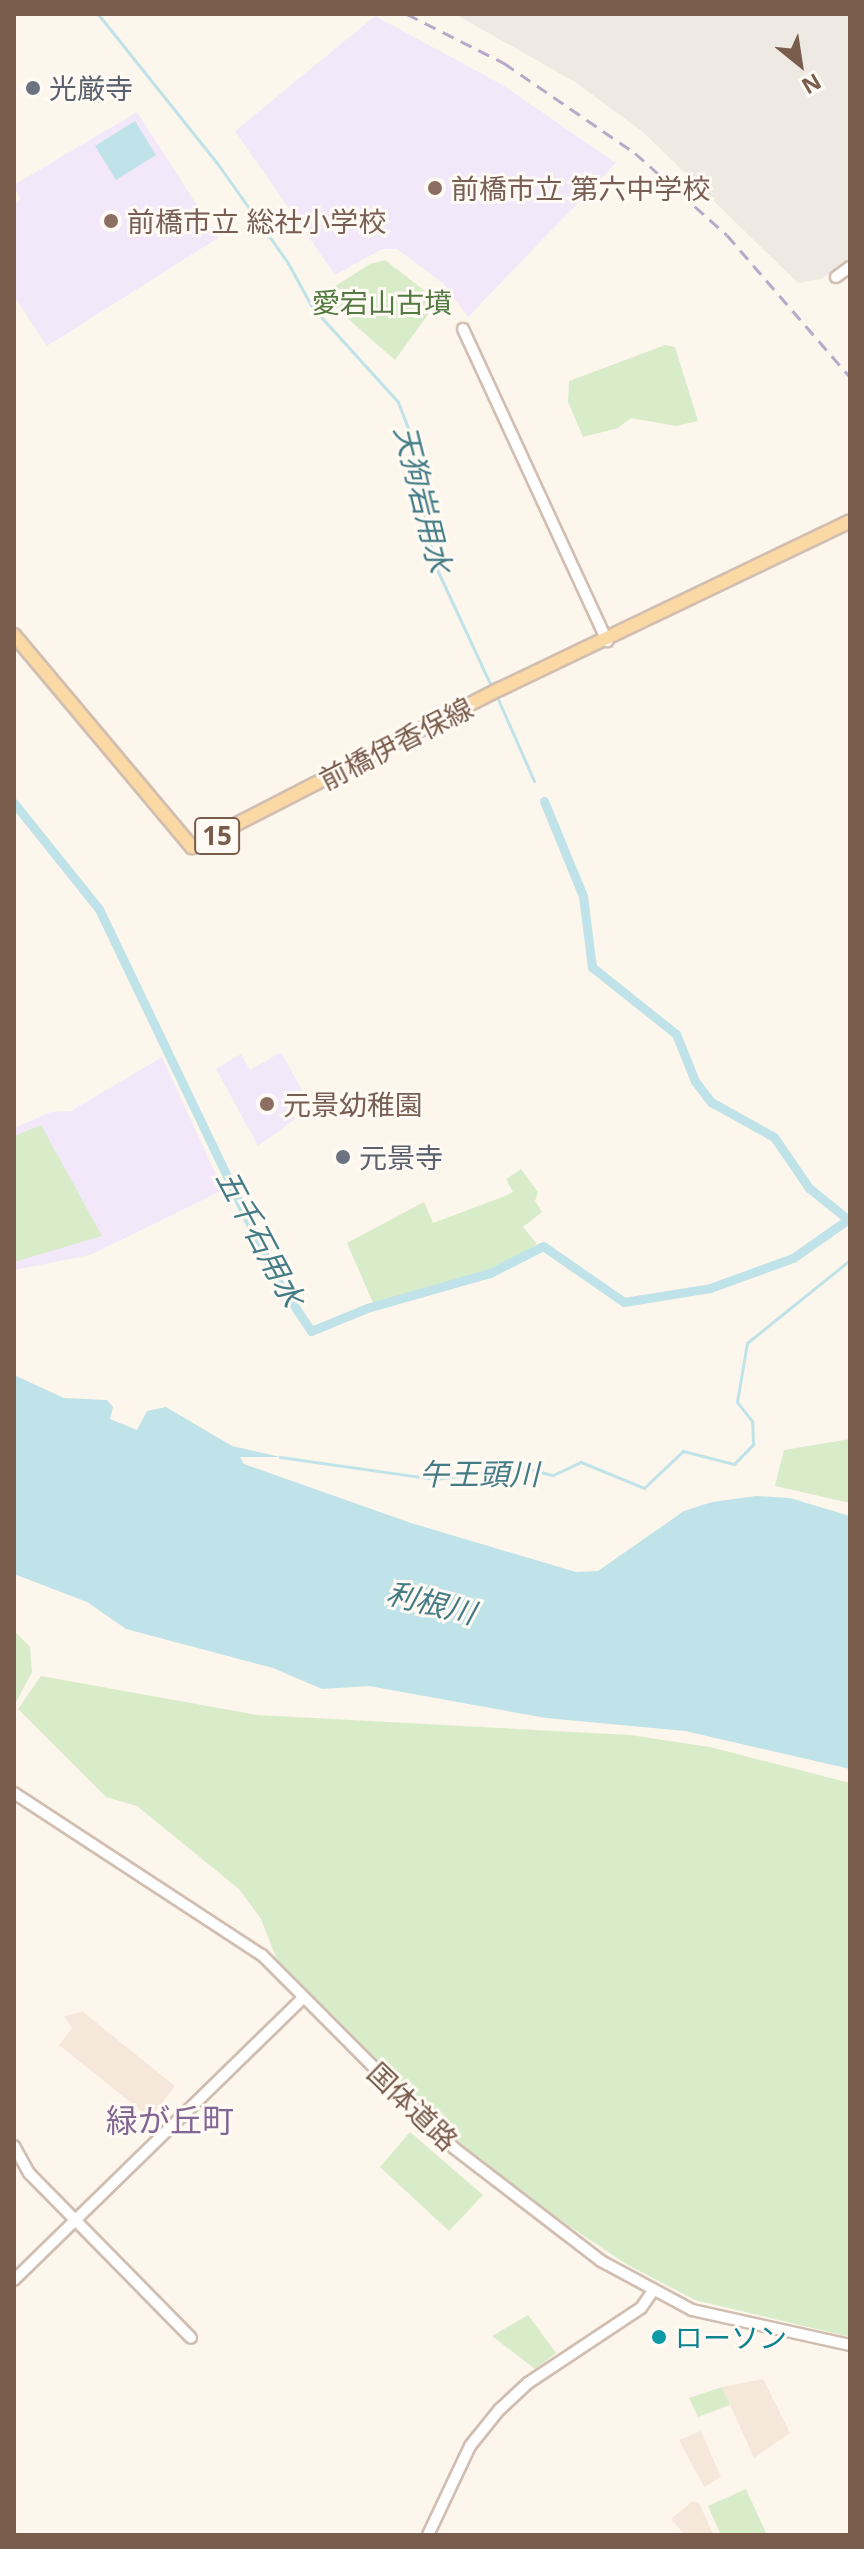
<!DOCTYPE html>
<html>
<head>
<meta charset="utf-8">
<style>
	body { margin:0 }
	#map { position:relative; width:864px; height:2549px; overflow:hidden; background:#fdf6ec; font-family:"Noto Sans","Noto Sans JP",sans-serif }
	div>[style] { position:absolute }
	.residential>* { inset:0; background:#f5e8da }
	.industrial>* { inset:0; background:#efe9e4 }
	.education>* { inset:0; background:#f3e8fa }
	.green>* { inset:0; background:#d8ecc9 }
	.water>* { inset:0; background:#bfe3e8 }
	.stream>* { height:3px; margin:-1.5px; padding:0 1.5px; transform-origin:1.5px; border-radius:1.5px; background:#bfe3e8 }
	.canal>* { height:9px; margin:-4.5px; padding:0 4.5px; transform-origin:4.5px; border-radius:4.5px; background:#bfe3e8 }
	.roads { filter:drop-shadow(2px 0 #d1beb0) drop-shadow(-2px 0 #d1beb0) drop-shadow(0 2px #d1beb0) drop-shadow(0 -2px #d1beb0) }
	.tertiary>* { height:10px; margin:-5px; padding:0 5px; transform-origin:5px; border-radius:5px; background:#fff }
	.primary>* { height:12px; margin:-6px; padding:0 6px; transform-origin:6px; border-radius:6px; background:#fbd9a5 }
	.rail>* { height:3px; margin-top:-1.5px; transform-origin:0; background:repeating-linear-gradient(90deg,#b9a8c9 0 12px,transparent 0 20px) }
	.dots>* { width:22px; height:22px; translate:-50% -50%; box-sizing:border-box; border:4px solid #fffaf3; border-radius:50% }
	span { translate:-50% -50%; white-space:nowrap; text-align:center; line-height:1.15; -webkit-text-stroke:6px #fffaf3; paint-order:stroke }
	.shield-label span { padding:2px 6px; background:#fffaf3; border:2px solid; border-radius:6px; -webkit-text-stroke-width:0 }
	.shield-label { font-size:26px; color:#7a5c4d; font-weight:700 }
	.worship-label { font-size:28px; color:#5b616d }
	.left { translate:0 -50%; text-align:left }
	.education-label { font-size:28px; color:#785e54 }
	.park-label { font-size:28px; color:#537a41 }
	.street-label { font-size:28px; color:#7a5c4d }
	.culture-label { font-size:28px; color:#0d838f }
	.water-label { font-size:30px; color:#437c86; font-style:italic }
	.quarter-label { font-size:32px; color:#846695 }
	.frame { position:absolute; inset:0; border:16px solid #7a5c4d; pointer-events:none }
	.north { position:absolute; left:760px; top:24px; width:80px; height:80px; -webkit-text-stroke:6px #fffaf3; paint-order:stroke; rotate:150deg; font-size:22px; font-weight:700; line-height:32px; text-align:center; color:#7a5c4d }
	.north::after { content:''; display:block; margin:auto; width:28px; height:36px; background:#7a5c4d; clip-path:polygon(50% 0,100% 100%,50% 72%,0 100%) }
</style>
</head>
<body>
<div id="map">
	<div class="residential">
		<i style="clip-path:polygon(83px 2012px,175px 2086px,150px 2118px,59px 2045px,72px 2028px,64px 2016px)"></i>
		<i style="clip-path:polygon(763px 2379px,790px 2433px,754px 2458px,722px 2387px)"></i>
		<i style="clip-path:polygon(701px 2431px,721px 2477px,704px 2487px,679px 2440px)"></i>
		<i style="clip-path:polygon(693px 2501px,699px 2503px,713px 2534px,685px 2535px,671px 2519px)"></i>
	</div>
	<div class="industrial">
		<i style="clip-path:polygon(455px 14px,850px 14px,850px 260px,821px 279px,798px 283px,643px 132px,575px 82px)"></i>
	</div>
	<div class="education">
		<i style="clip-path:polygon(375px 16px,501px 84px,616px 163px,468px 317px,444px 284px,397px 249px,382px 249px,335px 275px,235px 131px)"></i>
		<i style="clip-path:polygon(137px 112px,218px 238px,47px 346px,14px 296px,14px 204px,20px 199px,14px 185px)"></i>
		<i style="clip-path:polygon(281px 1052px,307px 1099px,290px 1109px,295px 1119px,258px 1146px,216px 1069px,241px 1054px,250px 1070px)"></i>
		<i style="clip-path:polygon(162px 1057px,223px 1190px,90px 1255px,14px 1270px,14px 1128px,51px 1112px,71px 1111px)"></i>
	</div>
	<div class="green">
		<i style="clip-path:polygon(385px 260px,438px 301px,395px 360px,332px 305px,329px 290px,370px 264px)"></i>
		<i style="clip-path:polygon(665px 345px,675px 347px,698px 421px,676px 426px,631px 418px,618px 428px,583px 437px,568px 402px,569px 381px)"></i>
		<i style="clip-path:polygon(41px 1125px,102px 1236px,14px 1262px,14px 1136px)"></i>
		<i style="clip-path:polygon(521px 1169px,538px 1192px,535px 1201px,542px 1212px,523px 1227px,537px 1244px,501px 1267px,373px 1303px,347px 1243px,424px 1202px,433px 1223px,505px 1196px,513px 1192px,506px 1179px)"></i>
		<i style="clip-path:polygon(850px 1439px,850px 1503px,775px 1486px,784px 1450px)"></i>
		<i style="clip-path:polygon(14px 1631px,30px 1647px,32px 1672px,14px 1706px)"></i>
		<i style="clip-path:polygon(41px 1676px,257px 1715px,630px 1735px,710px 1747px,850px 1783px,850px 2337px,695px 2300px,626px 2264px,517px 2191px,472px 2154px,277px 1960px,261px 1919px,239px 1889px,137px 1806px,106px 1797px,18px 1709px)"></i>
		<i style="clip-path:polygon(410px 2132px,483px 2195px,449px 2231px,380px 2167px)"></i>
		<i style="clip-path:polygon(528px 2315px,556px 2353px,535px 2369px,492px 2336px)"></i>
		<i style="clip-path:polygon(722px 2387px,730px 2405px,698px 2417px,689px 2398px)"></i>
		<i style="clip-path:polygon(746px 2489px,767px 2535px,721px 2535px,708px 2506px)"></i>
	</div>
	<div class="water">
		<i style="clip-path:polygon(135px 121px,156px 155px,116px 180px,95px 146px)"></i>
		<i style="clip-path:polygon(14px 1375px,64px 1398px,107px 1400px,113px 1407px,110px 1419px,137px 1430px,147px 1411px,166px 1407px,232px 1446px,281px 1457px,240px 1457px,244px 1464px,411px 1523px,576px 1572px,598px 1571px,684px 1511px,712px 1502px,756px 1496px,790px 1498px,850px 1516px,850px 1769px,685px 1731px,546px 1718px,369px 1686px,322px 1689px,273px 1668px,126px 1629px,87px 1602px,14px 1574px)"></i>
	</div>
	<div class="stream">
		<i style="left:98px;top:14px;width:191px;rotate:51.4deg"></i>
		<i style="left:217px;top:163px;width:123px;rotate:54.6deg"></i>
		<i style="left:288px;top:263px;width:50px;rotate:61.4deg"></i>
		<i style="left:312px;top:307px;width:128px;rotate:47.8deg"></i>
		<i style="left:398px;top:402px;width:30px;rotate:69deg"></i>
		<i style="left:409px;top:430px;width:135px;rotate:79.4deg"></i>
		<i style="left:434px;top:563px;width:140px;rotate:65.1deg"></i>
		<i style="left:497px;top:697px;width:92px;rotate:66.2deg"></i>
		<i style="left:280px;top:1457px;width:157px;rotate:8.1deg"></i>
		<i style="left:435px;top:1479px;width:90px;rotate:-7deg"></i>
		<i style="left:524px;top:1468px;width:30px;rotate:14deg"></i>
		<i style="left:553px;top:1475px;width:31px;rotate:-25deg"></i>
		<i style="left:581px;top:1462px;width:68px;rotate:22.4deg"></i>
		<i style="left:644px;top:1488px;width:54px;rotate:-43.5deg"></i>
		<i style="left:683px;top:1451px;width:53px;rotate:14.3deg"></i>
		<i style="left:734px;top:1464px;width:28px;rotate:-46deg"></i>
		<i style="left:753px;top:1444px;width:23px;rotate:-92deg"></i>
		<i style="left:752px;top:1421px;width:24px;rotate:-128deg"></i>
		<i style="left:737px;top:1402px;width:60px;rotate:-80.4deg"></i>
		<i style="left:747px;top:1343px;width:132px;rotate:-38.9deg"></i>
		<i style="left:14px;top:1647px;width:16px;rotate:90deg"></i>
	</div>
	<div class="canal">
		<i style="left:544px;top:801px;width:103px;rotate:67.7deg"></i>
		<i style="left:583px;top:896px;width:72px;rotate:82.8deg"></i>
		<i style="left:592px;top:967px;width:107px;rotate:38.6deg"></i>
		<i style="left:676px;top:1034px;width:51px;rotate:68deg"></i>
		<i style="left:695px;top:1081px;width:26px;rotate:53deg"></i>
		<i style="left:711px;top:1102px;width:72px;rotate:29.1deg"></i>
		<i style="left:774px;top:1137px;width:62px;rotate:55.5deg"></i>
		<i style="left:809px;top:1188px;width:53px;rotate:38.8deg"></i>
		<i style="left:14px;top:803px;width:136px;rotate:51.3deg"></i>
		<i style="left:99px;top:909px;width:408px;rotate:64.4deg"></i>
		<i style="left:275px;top:1277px;width:65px;rotate:56.3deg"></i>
		<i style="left:311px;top:1331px;width:61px;rotate:-22.3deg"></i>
		<i style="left:367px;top:1308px;width:128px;rotate:-15.9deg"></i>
		<i style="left:490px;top:1273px;width:59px;rotate:-27deg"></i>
		<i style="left:543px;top:1246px;width:98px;rotate:34.7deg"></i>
		<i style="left:624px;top:1302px;width:87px;rotate:-9.2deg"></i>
		<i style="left:710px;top:1288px;width:88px;rotate:-19.9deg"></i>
		<i style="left:793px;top:1258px;width:66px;rotate:-35.1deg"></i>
	</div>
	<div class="roads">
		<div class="tertiary">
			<i style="left:836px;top:277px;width:17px;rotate:-36deg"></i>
			<i style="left:463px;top:329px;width:344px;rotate:65.2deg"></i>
			<i style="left:14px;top:1793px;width:296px;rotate:33.2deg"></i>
			<i style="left:262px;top:1955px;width:272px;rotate:45.1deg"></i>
			<i style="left:454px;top:2148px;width:185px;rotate:37.5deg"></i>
			<i style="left:601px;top:2261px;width:103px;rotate:28.3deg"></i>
			<i style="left:692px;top:2310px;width:162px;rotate:12.5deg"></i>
			<i style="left:14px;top:2146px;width:31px;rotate:61deg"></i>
			<i style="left:29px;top:2173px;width:231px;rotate:45.5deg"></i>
			<i style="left:14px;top:2280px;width:405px;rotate:-44.3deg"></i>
			<i style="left:428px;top:2535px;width:98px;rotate:-64.7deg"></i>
			<i style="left:470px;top:2446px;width:46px;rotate:-51.1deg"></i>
			<i style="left:499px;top:2410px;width:40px;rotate:-43deg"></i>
			<i style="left:528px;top:2383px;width:136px;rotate:-33.6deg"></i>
			<i style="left:641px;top:2308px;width:19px;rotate:-55deg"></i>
		</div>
		<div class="primary">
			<i style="left:14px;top:635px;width:277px;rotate:50deg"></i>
			<i style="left:192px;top:847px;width:346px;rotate:-27.2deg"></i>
			<i style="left:500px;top:689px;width:388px;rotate:-25.6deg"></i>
		</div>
	</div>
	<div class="rail">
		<i style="left:407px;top:14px;width:109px;rotate:26.8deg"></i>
		<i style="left:504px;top:63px;width:159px;rotate:34.5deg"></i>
		<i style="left:635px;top:153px;width:123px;rotate:41.7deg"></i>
		<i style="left:727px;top:235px;width:188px;rotate:49.1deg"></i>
	</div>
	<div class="dots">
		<i style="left:33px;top:88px;background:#6b7280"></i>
		<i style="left:435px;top:188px;background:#8d6e63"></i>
		<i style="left:111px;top:221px;background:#8d6e63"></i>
		<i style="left:267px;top:1104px;background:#8d6e63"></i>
		<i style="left:343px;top:1157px;background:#6b7280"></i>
		<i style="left:659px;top:2337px;background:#0f9aa8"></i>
	</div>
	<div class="shield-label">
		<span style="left:217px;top:836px">15</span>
	</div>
	<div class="worship-label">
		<span class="left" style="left:49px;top:88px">光厳寺</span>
		<span class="left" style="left:359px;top:1157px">元景寺</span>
	</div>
	<div class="education-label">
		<span class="left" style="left:451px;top:188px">前橋市立 第六中学校</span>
		<span class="left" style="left:127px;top:221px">前橋市立 総社小学校</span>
		<span class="left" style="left:283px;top:1104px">元景幼稚園</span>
	</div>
	<div class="park-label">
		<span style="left:382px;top:302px">愛宕山古墳</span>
	</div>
	<div class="street-label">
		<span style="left:396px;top:743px;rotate:-27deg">前橋伊香保線</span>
		<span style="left:413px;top:2106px;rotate:44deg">国体道路</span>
	</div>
	<div class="culture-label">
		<span class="left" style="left:675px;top:2337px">ローソン</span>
	</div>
	<div class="water-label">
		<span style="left:423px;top:499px;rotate:76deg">天狗岩用水</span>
		<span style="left:260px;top:1238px;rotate:62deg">五千石用水</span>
		<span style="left:479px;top:1474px">午王頭川</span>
		<span style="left:431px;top:1603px;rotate:14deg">利根川</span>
	</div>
	<div class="quarter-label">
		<span style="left:170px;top:2120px">緑が丘町</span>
	</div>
	<div class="frame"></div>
	<div class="north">N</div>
</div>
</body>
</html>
